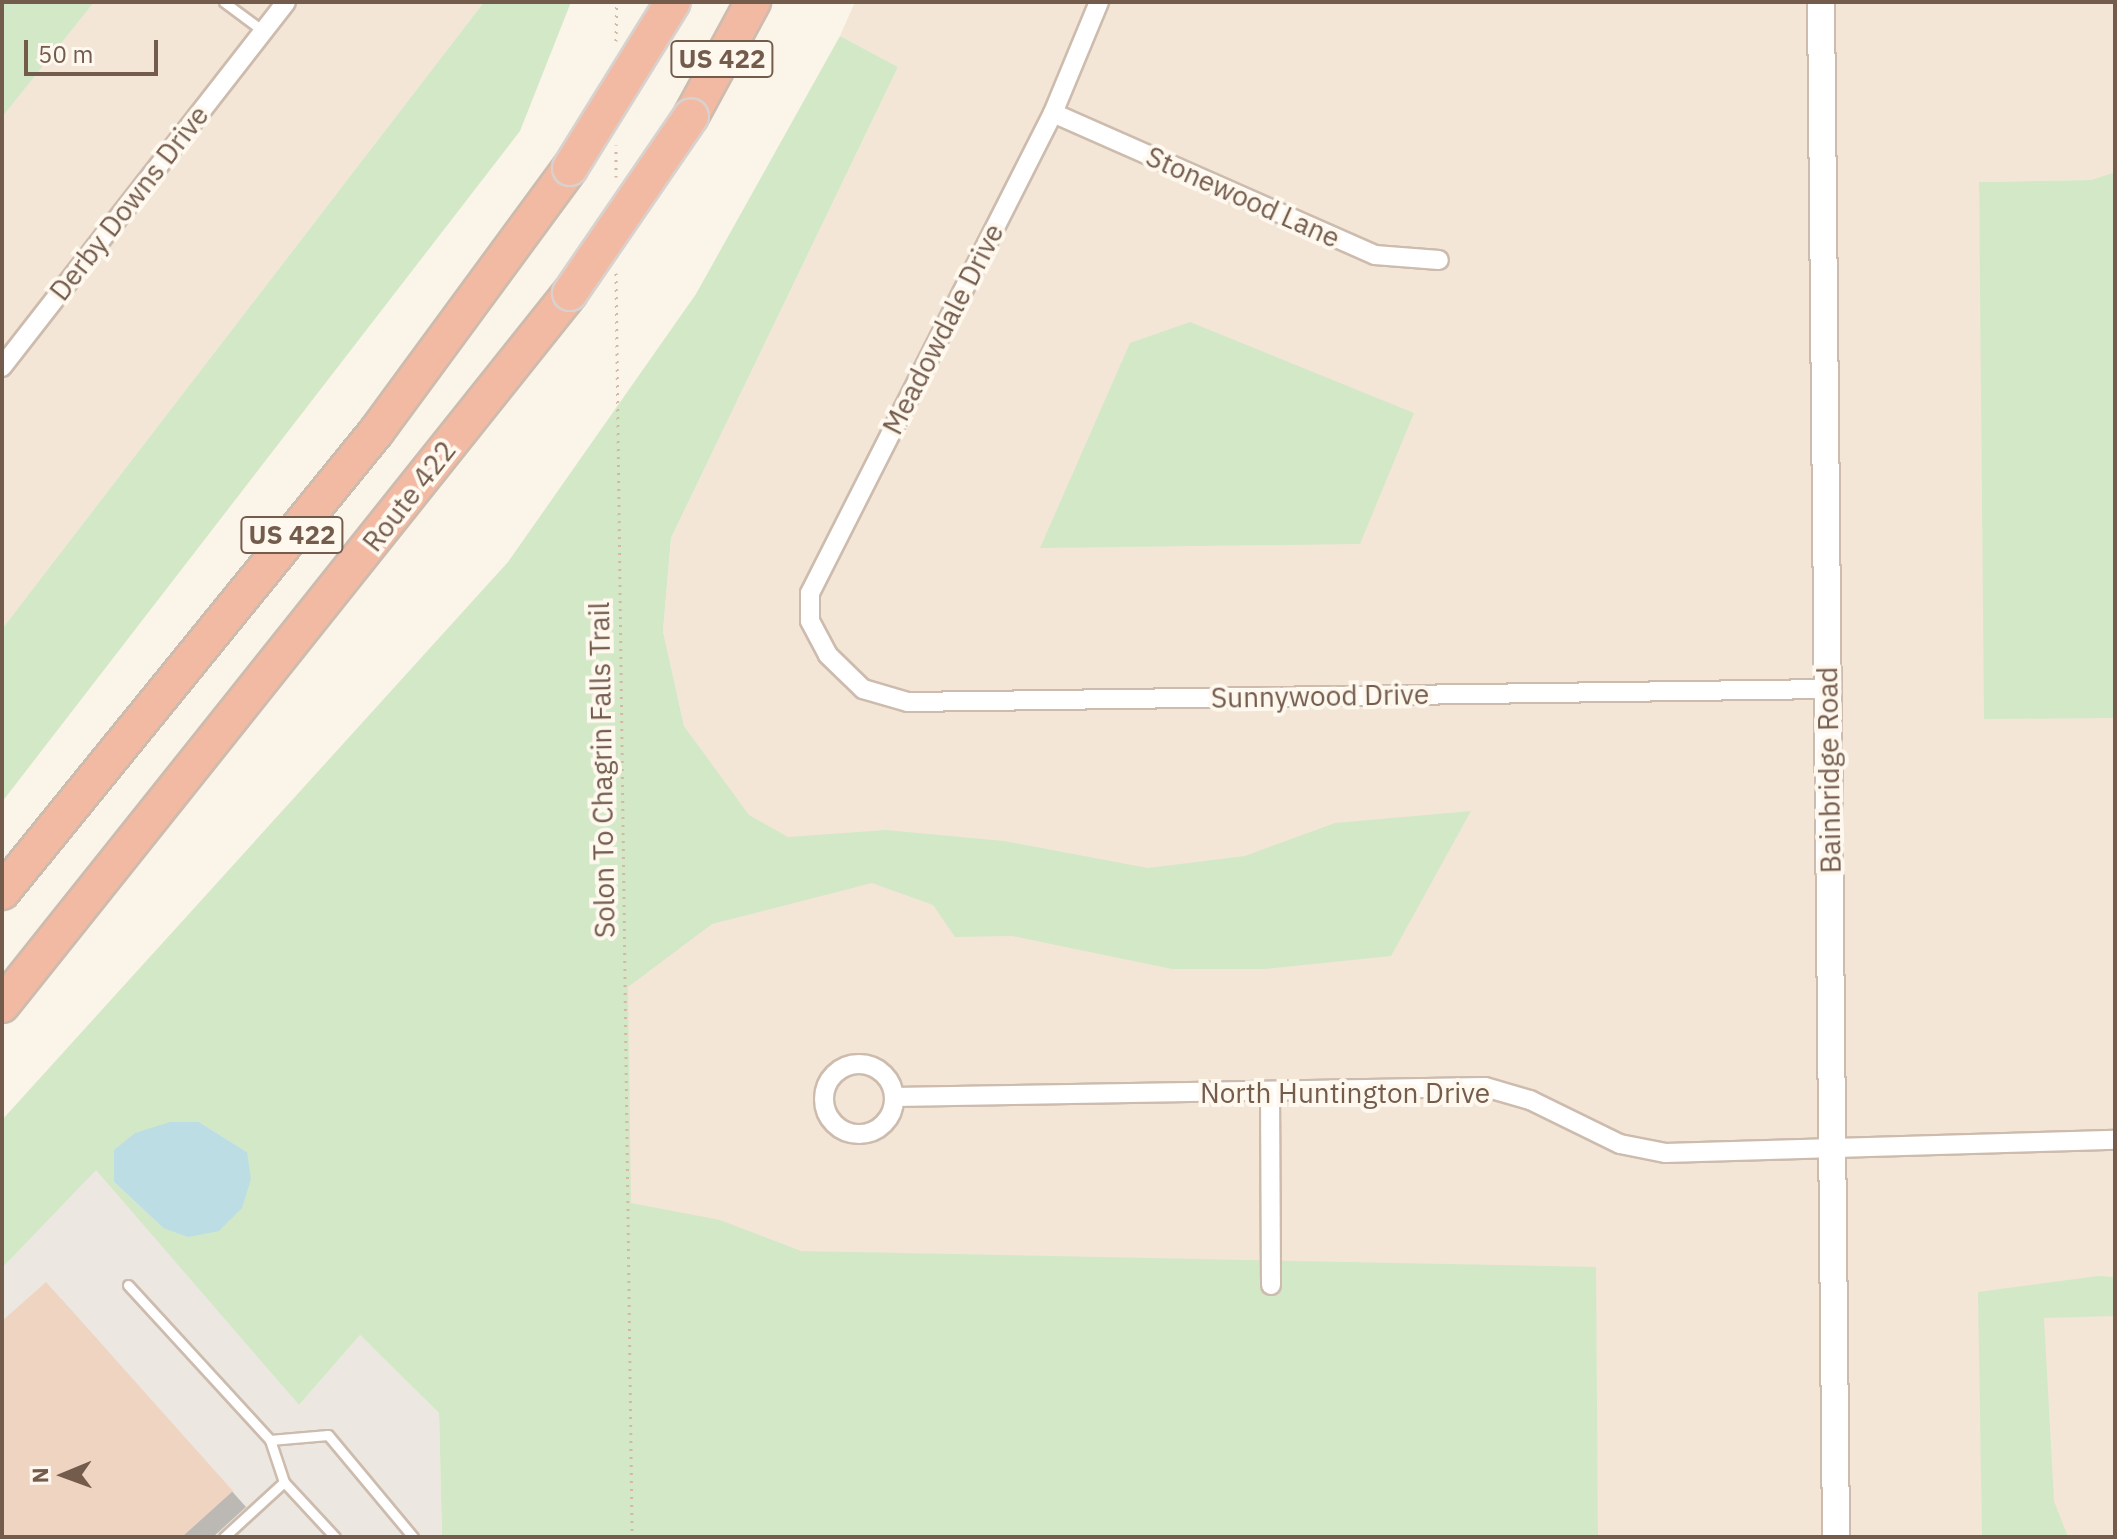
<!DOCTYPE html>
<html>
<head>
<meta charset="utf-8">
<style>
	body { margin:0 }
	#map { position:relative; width:2117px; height:1539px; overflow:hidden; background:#fbf4e8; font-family:"IBM Plex Sans",sans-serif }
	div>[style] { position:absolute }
	.residential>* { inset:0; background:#f3e6d7 }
	.industrial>* { inset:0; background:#ece7e1 }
	.green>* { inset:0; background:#d3e8c7 }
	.water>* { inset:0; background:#bddde4 }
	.shadow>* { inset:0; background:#0003 }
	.building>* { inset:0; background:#efd5c1 }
	.path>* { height:3px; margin-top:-1.5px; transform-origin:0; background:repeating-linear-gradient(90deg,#d4b8a4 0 2px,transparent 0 8px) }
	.roads { filter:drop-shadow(2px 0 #cdbcae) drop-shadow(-2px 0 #cdbcae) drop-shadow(0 2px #cdbcae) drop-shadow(0 -2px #cdbcae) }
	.lane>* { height:9px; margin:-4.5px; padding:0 4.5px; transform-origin:4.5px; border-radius:4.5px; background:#fff }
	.street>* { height:18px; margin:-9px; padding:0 9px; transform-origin:9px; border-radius:9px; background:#fff }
	.street>.ring { margin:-9px; padding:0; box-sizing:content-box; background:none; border:18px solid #fff; border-radius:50% }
	.secondary>* { height:26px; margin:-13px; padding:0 13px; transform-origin:13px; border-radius:13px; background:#fff }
	.highway>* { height:34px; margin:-17px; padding:0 17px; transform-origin:17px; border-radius:17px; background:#f2b9a3 }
	.bridges { filter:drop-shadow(2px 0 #d8d1cd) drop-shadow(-2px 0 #d8d1cd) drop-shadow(0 2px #d8d1cd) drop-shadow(0 -2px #d8d1cd) }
	.highway-bridge>* { height:34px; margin:-17px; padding:0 17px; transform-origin:17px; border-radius:17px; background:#f2b9a3 }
	span { translate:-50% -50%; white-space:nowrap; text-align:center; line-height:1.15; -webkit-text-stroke:8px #fef8ee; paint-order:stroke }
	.shield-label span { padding:2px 6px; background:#fef8ee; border:2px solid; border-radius:6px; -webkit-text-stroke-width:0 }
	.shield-label { font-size:26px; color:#745c4d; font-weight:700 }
	.street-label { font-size:28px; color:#745c4d }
	.frame { position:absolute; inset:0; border:4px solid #745c4d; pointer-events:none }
	.north { position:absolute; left:24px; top:1435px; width:80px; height:80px; -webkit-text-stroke:6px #fef8ee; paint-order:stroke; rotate:269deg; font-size:22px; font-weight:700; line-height:32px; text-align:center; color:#745c4d }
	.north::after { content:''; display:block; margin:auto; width:28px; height:36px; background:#745c4d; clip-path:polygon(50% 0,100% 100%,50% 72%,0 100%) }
	.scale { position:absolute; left:24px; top:40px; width:134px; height:36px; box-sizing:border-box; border:4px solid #745c4d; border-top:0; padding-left:10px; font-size:24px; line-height:28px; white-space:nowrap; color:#745c4d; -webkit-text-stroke:6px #fef8ee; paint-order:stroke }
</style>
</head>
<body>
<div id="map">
	<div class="residential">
		<i style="clip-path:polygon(2px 2px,484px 2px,2px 629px)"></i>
		<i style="clip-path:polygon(855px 2px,2115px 2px,2115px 172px,2091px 180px,1979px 182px,1981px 325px,2115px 324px,2115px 1537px,1598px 1537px,1595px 1267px,632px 1537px,625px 888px,870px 882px,749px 816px,684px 726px,663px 631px,671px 538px,898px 67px,840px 36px)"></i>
	</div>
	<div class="industrial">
		<i style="clip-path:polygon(96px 1169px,299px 1405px,360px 1335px,439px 1413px,442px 1537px,2px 1537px,2px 1268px)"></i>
	</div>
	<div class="green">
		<i style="clip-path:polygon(2px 2px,94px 2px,2px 117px)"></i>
		<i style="clip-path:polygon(484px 2px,571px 2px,520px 131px,2px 802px,2px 629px)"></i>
		<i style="clip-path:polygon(evenodd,840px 36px,898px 67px,671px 538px,663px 631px,684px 726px,749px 815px,788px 837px,886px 830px,1004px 841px,1148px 868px,1245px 856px,1335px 823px,1471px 811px,1391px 956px,1264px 969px,1172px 969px,1012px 936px,955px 937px,933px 905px,872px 883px,712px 924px,628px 987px,631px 1203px,720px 1220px,801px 1251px,1596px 1267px,1598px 1537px,442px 1537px,439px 1413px,360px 1335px,299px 1405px,96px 1170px,2px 1268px,2px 1120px,508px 562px,696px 294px,840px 36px,199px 1122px,247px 1152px,163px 1228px,114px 1182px,199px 1122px)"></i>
		<i style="clip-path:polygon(2115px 172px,2115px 718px,1984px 719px,1979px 182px,2091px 180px)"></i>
		<i style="clip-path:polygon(1190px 322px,1414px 413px,1360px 544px,1040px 548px,1130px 343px)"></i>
		<i style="clip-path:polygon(2098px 1276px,2115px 1277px,2115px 1316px,2044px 1318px,2054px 1501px,2068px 1537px,1982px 1537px,1978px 1292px)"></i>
	</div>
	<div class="water">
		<i style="clip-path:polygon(170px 1122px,199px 1122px,247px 1152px,251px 1179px,242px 1208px,219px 1231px,188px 1237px,163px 1228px,114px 1182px,114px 1150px,135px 1133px)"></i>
	</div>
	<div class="shadow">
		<i style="clip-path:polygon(61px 1299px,246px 1507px,213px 1537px,2px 1537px,2px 1324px)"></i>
	</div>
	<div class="building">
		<i style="clip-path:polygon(46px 1282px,233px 1491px,182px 1537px,2px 1537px,2px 1321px)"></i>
	</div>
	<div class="path">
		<i style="left:616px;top:41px;width:39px;rotate:-89deg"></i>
		<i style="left:616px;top:177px;width:32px;rotate:-90deg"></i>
		<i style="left:616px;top:273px;width:1264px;rotate:89.27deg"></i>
	</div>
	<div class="roads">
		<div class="lane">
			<i style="left:224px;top:2px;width:49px;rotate:36.6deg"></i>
			<i style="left:128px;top:1285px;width:210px;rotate:47.5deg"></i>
			<i style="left:270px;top:1440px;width:58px;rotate:-4.9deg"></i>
			<i style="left:328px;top:1435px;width:133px;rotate:50.2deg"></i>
			<i style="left:284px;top:1482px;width:75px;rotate:47.2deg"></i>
			<i style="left:224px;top:1537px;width:81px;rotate:-42.5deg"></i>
			<i style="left:284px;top:1482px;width:44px;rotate:-108.4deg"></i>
		</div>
		<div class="street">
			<i style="left:1099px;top:2px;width:120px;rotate:112.5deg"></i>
			<i style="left:1053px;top:113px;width:538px;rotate:116.85deg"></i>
			<i style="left:810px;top:593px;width:28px;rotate:90deg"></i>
			<i style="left:810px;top:621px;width:38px;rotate:62deg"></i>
			<i style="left:828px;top:655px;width:49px;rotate:44.2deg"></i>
			<i style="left:863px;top:689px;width:47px;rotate:16.1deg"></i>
			<i style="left:908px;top:702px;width:920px;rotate:-0.81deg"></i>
			<i style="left:1053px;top:113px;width:352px;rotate:23.8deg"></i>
			<i style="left:1375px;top:255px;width:64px;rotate:4.5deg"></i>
			<i style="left:2px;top:367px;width:462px;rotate:-52.1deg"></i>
			<i class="ring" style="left:824px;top:1064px;width:52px;height:52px"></i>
			<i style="left:1270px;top:1091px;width:194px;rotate:89.7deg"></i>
			<i style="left:894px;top:1097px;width:591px;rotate:-0.97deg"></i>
			<i style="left:1485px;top:1087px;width:47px;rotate:16.1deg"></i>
			<i style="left:1530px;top:1100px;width:100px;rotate:26.1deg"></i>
			<i style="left:1620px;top:1144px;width:47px;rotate:11.1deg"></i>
			<i style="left:1666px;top:1153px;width:449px;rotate:-1.7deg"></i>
		</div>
		<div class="secondary">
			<i style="left:1821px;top:2px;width:1535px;rotate:89.44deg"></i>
		</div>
		<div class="highway">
			<i style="left:691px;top:116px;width:130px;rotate:-61.5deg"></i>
			<i style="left:2px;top:892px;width:593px;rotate:-50.89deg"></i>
			<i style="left:376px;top:432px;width:328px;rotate:-53.7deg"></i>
			<i style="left:2px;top:1005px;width:911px;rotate:-51.42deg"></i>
		</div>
	</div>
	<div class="bridges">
		<div class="highway-bridge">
			<i style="left:570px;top:168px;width:195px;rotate:-58.2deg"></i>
			<i style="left:570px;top:293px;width:214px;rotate:-55.6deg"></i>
		</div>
	</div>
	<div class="shield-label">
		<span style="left:722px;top:59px">US 422</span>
		<span style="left:292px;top:535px">US 422</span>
	</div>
	<div class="street-label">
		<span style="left:1243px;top:197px;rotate:24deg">Stonewood Lane</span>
		<span style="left:129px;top:203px;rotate:-52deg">Derby Downs Drive</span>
		<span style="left:943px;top:329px;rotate:-63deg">Meadowdale Drive</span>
		<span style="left:409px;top:496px;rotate:-52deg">Route 422</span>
		<span style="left:1320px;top:696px;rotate:-1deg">Sunnywood Drive</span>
		<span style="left:602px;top:770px;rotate:-91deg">Solon To Chagrin Falls Trail</span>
		<span style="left:1829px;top:770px;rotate:-91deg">Bainbridge Road</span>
		<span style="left:1345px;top:1093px">North Huntington Drive</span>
	</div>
	<div class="frame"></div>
	<div class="north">N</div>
	<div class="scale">50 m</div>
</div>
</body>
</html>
